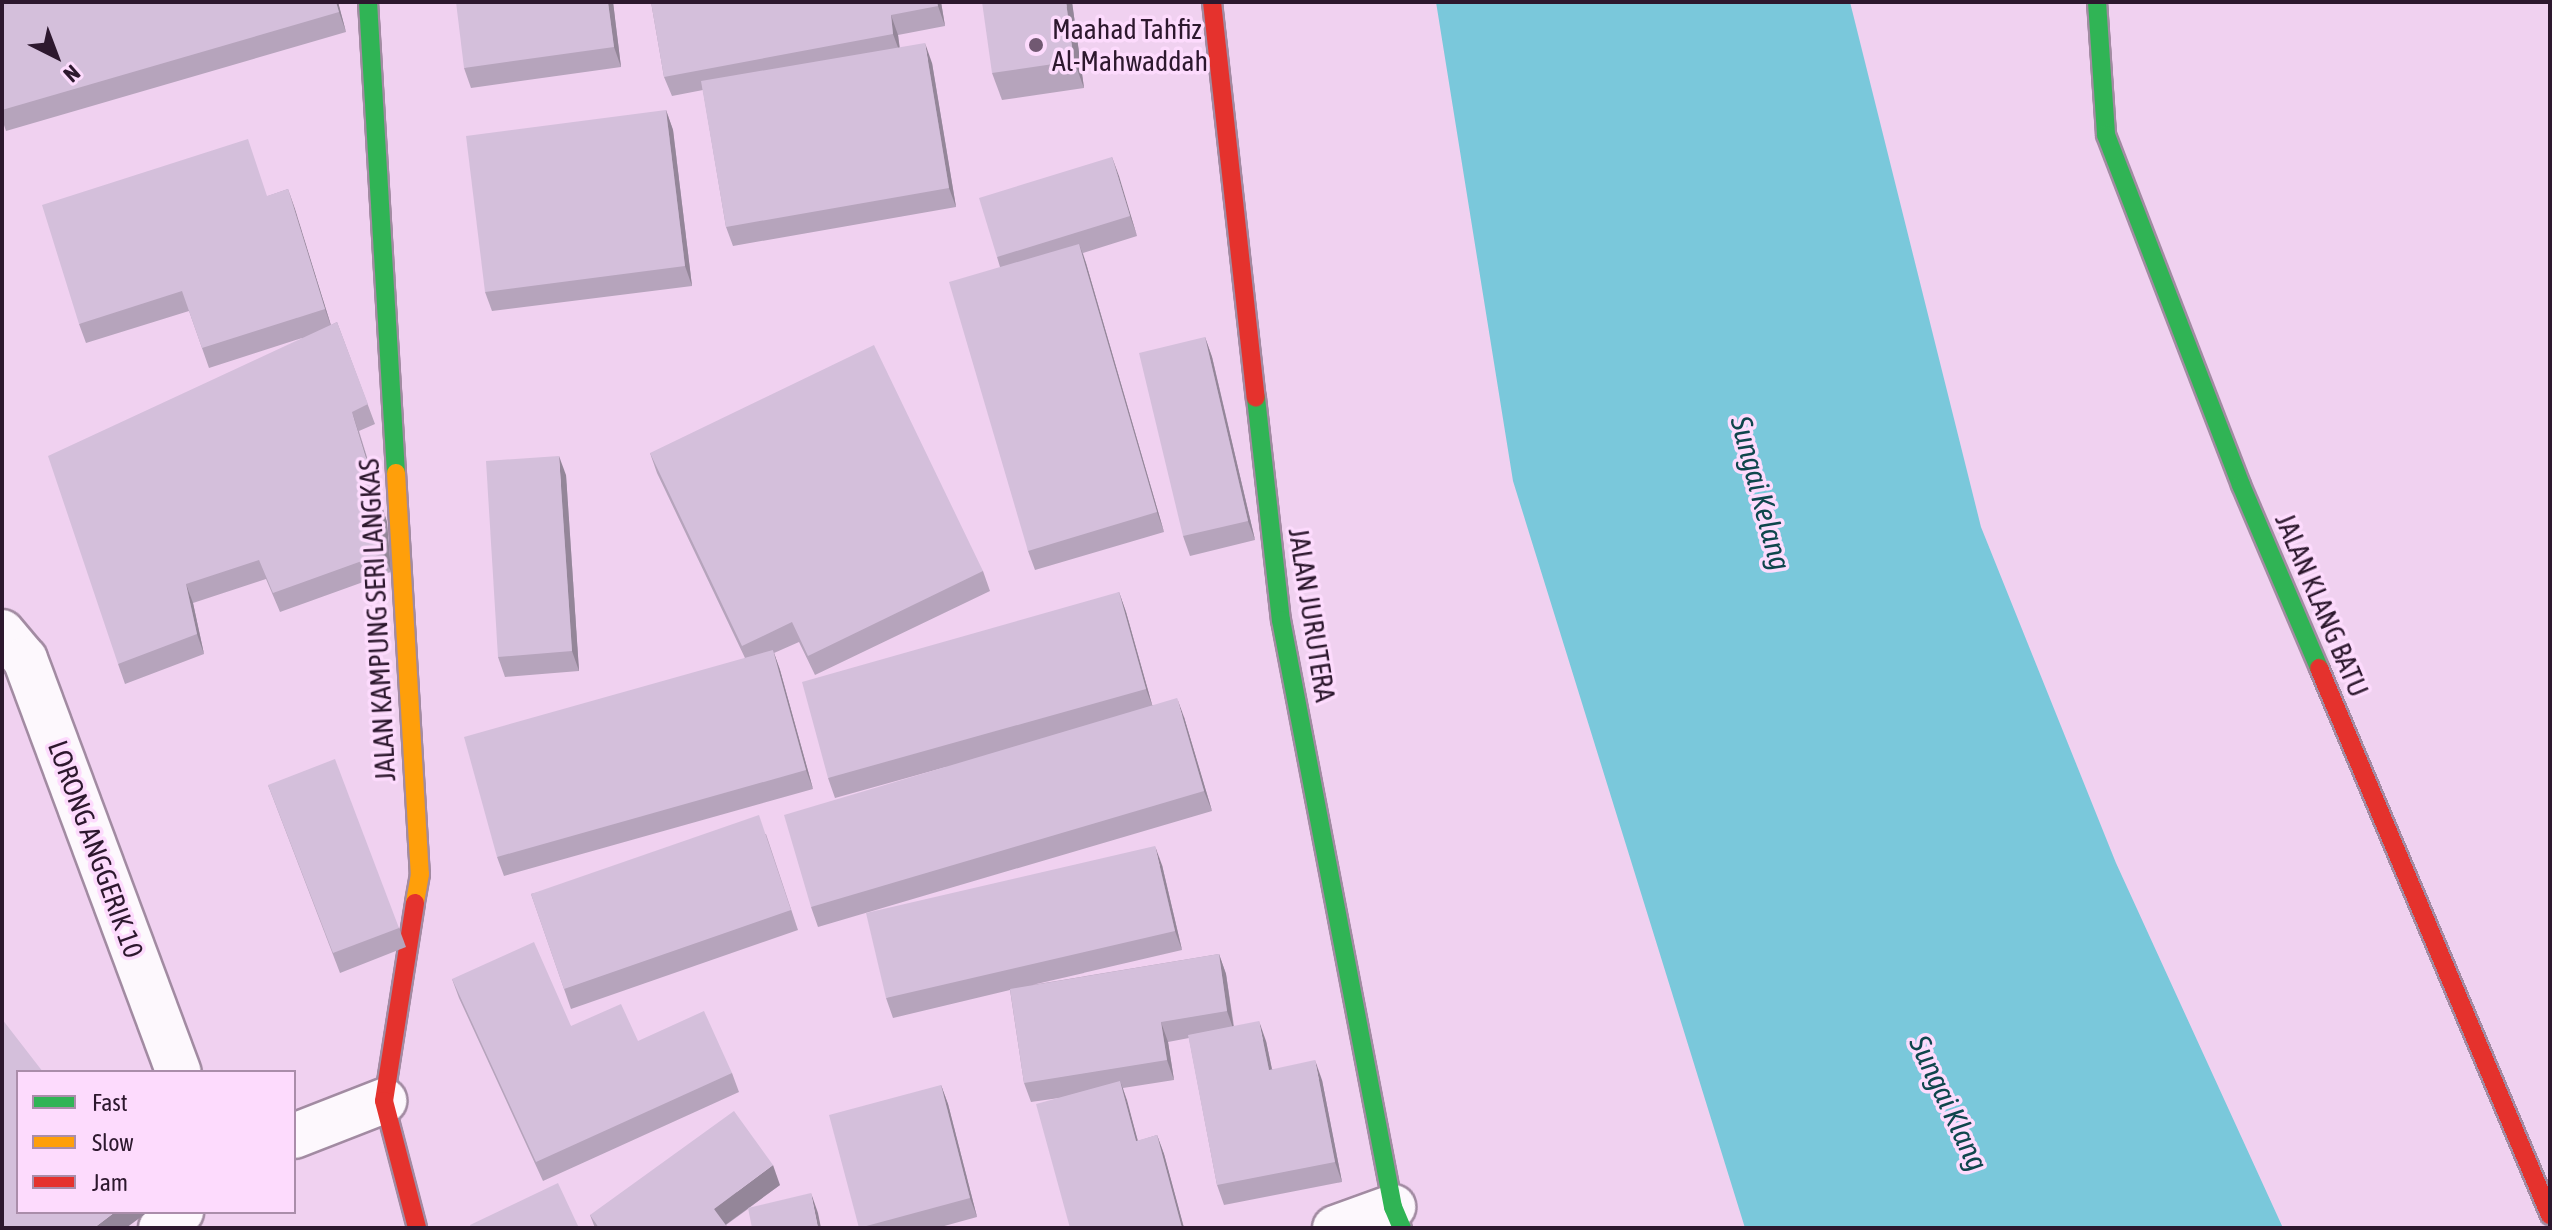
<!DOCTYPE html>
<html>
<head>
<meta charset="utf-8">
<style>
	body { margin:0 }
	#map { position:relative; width:2552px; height:1230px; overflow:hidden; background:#f0d1f0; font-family:"Asap Condensed",sans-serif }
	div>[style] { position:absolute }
	.water>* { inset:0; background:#7ac8db }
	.roads { filter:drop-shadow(2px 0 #a28ba2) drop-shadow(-2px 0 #a28ba2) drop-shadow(0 2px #a28ba2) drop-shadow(0 -2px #a28ba2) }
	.street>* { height:44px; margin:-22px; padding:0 22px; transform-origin:22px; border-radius:22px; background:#fdf8fd }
	.fast>* { height:18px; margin:-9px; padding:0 9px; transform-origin:9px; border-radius:9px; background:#30b455 }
	.slow>* { height:18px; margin:-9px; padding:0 9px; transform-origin:9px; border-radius:9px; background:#ff9f0a }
	.jam>* { height:18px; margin:-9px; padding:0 9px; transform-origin:9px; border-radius:9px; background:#e5322d }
	.wall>* { inset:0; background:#b6a4bc }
	.shaded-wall>* { inset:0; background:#948699 }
	.building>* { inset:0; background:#d4bfdb }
	.dots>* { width:22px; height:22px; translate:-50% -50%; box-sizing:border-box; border:4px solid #fddbfd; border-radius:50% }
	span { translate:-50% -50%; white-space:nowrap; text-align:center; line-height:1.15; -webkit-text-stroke:7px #fddbfd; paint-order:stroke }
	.poi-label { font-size:28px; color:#2d182e }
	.left { translate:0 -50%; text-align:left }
	.street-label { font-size:28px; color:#2d182e }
	.water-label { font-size:30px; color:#0e464c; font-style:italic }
	.frame { position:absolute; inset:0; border:4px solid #2d182e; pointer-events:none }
	.legend { position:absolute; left:16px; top:1070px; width:280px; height:144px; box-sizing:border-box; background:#fddbfd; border:2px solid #aa8daa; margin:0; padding:10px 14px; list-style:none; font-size:24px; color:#2d182e }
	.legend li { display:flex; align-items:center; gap:16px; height:40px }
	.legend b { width:40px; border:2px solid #aa8daa }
	.north { position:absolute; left:16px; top:16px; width:80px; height:80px; -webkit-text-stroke:6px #fddbfd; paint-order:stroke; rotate:138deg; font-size:22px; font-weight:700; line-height:32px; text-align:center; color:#2d182e }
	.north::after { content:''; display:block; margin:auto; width:28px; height:36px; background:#2d182e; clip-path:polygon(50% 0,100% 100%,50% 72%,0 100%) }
</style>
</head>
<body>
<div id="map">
	<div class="water">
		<i style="clip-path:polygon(1436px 2px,1850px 2px,1981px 527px,2116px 863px,2283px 1228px,1745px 1228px,1513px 481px)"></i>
	</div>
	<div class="roads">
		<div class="street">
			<i style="left:2px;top:632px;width:35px;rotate:50deg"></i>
			<i style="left:25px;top:659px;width:441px;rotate:69.6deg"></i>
			<i style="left:294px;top:1136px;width:97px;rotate:-21.3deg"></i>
			<i style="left:161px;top:1228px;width:26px;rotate:-39deg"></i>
			<i style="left:1335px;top:1228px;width:62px;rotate:-19.9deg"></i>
		</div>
		<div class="fast">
			<i style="left:368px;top:2px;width:472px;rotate:86.6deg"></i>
			<i style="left:2097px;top:2px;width:133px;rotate:86.1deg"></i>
			<i style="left:2106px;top:135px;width:375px;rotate:68.9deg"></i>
			<i style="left:2241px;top:485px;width:199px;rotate:66.9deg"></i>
			<i style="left:1256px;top:398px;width:223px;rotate:83.6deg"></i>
			<i style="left:1281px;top:620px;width:598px;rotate:79.2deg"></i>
			<i style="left:1393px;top:1207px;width:23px;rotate:67deg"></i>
		</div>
		<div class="slow">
			<i style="left:396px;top:473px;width:402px;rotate:86.6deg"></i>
			<i style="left:420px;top:874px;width:29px;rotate:100deg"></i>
		</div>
		<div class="jam">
			<i style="left:1212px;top:2px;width:398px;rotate:83.7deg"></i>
			<i style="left:2319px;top:668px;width:594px;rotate:67.11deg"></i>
			<i style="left:415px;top:903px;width:200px;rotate:98.9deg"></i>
			<i style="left:384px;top:1101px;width:131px;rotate:75.4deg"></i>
		</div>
	</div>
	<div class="wall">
		<i style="clip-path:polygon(2px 2px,338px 2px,346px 32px,6px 131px,2px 119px)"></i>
		<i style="clip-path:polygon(613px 2px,621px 67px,471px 88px,464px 68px)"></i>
		<i style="clip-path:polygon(651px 2px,941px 2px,945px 26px,898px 35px,900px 48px,932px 63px,956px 207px,733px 246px,726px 227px,703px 90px,672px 96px,664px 77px)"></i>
		<i style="clip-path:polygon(1072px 2px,1084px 88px,1002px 100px,992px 73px)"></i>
		<i style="clip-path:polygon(666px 110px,673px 130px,692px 286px,492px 311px,485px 292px)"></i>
		<i style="clip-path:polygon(1112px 157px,1137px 236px,1083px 253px,1164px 532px,1035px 570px,1028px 551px,1000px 267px,997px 257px)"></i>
		<i style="clip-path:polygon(288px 189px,331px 325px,337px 322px,375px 424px,359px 431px,387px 522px,391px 572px,280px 612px,266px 579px,193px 603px,204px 654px,125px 684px,118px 664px,302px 338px,209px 368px,189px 311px,86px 343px,79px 324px,268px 196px)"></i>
		<i style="clip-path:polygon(1205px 337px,1212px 357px,1255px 540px,1190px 556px,1183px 536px)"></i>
		<i style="clip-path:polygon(650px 453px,983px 571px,990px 591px,815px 675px,799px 642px,774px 653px,780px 670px,813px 789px,504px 876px,497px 857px,745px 658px,657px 473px)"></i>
		<i style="clip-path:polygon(566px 475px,579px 671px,505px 677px,498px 657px)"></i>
		<i style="clip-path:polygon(1119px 592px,1126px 612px,1152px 705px,1184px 717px,1212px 811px,818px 927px,811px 907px,946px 767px,835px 798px,828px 778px)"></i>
		<i style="clip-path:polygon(268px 785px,399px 928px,406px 947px,340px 973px)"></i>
		<i style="clip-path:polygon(766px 834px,798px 930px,571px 1009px,531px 894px)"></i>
		<i style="clip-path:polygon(1162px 865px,1182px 950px,1032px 985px,1219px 954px,1226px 974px,1234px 1026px,1266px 1041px,1272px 1069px,1322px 1080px,1342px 1182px,1224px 1205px,1217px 1185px,1189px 1038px,1168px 1042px,1174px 1080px,1123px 1088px,1138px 1141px,1157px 1135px,1164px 1154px,1184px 1228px,1059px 1098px,1031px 1102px,1024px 1083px,1010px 990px,893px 1018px,886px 998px)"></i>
		<i style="clip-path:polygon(452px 979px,571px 1026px,732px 1073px,739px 1092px,543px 1181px,459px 998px)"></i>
		<i style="clip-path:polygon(941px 1085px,948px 1104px,977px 1217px,937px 1228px,859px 1228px)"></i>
		<i style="clip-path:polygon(780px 1185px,749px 1208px,818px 1213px,748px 1209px,726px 1225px,728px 1228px,595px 1228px,590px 1215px)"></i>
	</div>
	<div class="shaded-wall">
		<i style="clip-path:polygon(336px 2px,338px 2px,346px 32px,339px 12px)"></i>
		<i style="clip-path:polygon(608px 2px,613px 2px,621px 67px,614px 47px)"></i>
		<i style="clip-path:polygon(937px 2px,941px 2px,945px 26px,938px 6px)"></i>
		<i style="clip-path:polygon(1066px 2px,1072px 2px,1084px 88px,1074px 61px)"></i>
		<i style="clip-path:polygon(891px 15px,898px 35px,900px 53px,893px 34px)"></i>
		<i style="clip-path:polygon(925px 43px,932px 63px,956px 207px,949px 188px)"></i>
		<i style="clip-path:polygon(666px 110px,673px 130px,692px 286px,685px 266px)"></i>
		<i style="clip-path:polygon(1112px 157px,1119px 176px,1137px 236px,1130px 216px)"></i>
		<i style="clip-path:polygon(288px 189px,295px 209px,332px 329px,325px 309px)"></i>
		<i style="clip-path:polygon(1079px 244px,1086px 263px,1164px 532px,1157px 512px)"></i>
		<i style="clip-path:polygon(1205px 337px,1212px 357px,1255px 540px,1248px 521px)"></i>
		<i style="clip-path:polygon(352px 412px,387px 522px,391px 572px,384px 553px)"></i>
		<i style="clip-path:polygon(559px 456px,566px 475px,579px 671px,572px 651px)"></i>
		<i style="clip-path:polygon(186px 584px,193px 603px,204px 654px,197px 634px)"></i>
		<i style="clip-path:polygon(1119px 592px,1126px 612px,1153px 708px,1146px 689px)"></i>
		<i style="clip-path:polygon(773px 650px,780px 670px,813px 789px,806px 770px)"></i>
		<i style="clip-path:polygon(1177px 698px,1184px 717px,1212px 811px,1204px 791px)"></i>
		<i style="clip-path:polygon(1155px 846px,1162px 865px,1182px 950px,1175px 931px)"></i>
		<i style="clip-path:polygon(1219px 954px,1226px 974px,1234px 1031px,1227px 1011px)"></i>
		<i style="clip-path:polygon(1259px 1021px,1266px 1041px,1276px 1089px,1269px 1070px)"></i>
		<i style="clip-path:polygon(1161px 1022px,1168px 1042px,1174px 1080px,1167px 1060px)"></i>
		<i style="clip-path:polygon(1315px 1060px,1322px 1080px,1342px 1182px,1335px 1162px)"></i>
		<i style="clip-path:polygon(1120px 1081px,1127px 1100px,1143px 1161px,1136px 1141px)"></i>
		<i style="clip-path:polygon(941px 1085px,948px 1104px,977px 1217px,970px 1198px)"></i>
		<i style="clip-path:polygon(1157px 1135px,1164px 1154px,1184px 1228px,1182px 1228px)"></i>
		<i style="clip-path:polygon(773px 1165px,780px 1185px,721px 1228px,714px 1209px)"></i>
		<i style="clip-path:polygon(811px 1193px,818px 1213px,821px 1228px,818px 1228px)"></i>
		<i style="clip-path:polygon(115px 1212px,144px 1212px,145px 1214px,126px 1228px,94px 1228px)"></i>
	</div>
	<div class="building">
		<i style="clip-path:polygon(2px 2px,336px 2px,339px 12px,2px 110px)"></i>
		<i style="clip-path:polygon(456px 2px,608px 2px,614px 47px,464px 68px)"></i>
		<i style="clip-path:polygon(651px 2px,937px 2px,938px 6px,891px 15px,893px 34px,664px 77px)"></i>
		<i style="clip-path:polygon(982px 2px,1066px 2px,1074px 61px,992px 73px)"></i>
		<i style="clip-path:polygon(925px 43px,949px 188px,726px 227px,701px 81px)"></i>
		<i style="clip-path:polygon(666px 110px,685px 266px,485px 292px,466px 136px)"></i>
		<i style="clip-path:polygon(248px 139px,267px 196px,288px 189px,325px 309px,202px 348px,182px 291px,79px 324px,42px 205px)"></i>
		<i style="clip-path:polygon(1112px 157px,1130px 216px,997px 257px,979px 198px)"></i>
		<i style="clip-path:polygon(1079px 244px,1157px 512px,1028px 551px,949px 282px)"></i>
		<i style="clip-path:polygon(337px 322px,368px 404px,352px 412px,380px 503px,384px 553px,273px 593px,259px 560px,186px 584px,197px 634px,118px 664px,48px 456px)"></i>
		<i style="clip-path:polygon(1205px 337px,1248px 521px,1183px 536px,1139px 353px)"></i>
		<i style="clip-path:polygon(874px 345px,983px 571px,808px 656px,792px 622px,742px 646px,650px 453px)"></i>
		<i style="clip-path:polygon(559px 456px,572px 651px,498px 657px,486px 461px)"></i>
		<i style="clip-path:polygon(1119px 592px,1146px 689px,828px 778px,802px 682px)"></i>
		<i style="clip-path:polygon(773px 650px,806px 770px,497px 857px,464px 737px)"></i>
		<i style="clip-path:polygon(1177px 698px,1204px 791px,811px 907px,784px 815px)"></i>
		<i style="clip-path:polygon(335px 759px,399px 928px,333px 953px,268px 785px)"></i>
		<i style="clip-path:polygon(759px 815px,791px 910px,564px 989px,531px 894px)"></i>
		<i style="clip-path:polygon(1155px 846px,1175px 931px,886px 998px,866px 913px)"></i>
		<i style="clip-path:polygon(534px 942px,571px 1026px,621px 1004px,638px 1041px,704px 1011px,732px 1073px,536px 1162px,452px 979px)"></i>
		<i style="clip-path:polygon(1219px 954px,1227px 1011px,1161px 1022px,1167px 1060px,1024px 1083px,1010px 989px)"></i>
		<i style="clip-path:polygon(2px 1019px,43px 1072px,18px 1072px,18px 1212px,115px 1212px,94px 1228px,2px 1228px)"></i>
		<i style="clip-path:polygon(1259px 1021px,1269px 1070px,1315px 1060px,1335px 1162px,1217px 1185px,1188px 1035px)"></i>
		<i style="clip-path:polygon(1120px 1081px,1136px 1141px,1157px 1135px,1182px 1228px,1070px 1228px,1036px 1104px)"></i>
		<i style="clip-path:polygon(941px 1085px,970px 1198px,859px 1228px,829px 1115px)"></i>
		<i style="clip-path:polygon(734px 1111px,773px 1165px,714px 1209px,728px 1228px,599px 1228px,590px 1215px)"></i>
		<i style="clip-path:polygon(558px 1183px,579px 1228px,471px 1228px,470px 1225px)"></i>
		<i style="clip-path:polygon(811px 1193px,818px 1228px,752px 1228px,748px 1208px)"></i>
	</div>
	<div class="dots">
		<i style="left:1036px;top:45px;background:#715972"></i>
	</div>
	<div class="poi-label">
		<span class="left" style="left:1052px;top:45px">Maahad Tahfiz<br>Al-Mahwaddah</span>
	</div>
	<div class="street-label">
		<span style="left:2322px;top:605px;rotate:67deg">JALAN KLANG BATU</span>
		<span style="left:1312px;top:615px;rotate:81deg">JALAN JURUTERA</span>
		<span style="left:377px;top:620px;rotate:-93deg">JALAN KAMPUNG SERI LANGKAS</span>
		<span style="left:96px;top:849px;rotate:70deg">LORONG ANGGERIK 10</span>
	</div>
	<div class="water-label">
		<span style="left:1761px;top:493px;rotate:75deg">Sungai Kelang</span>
		<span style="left:1949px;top:1103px;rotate:65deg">Sungai Klang</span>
	</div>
	<div class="frame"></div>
	<ul class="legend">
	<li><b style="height:10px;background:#30b455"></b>Fast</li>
	<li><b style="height:10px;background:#ff9f0a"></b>Slow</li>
	<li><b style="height:10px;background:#e5322d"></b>Jam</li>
	</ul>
	<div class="north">N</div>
</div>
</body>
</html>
